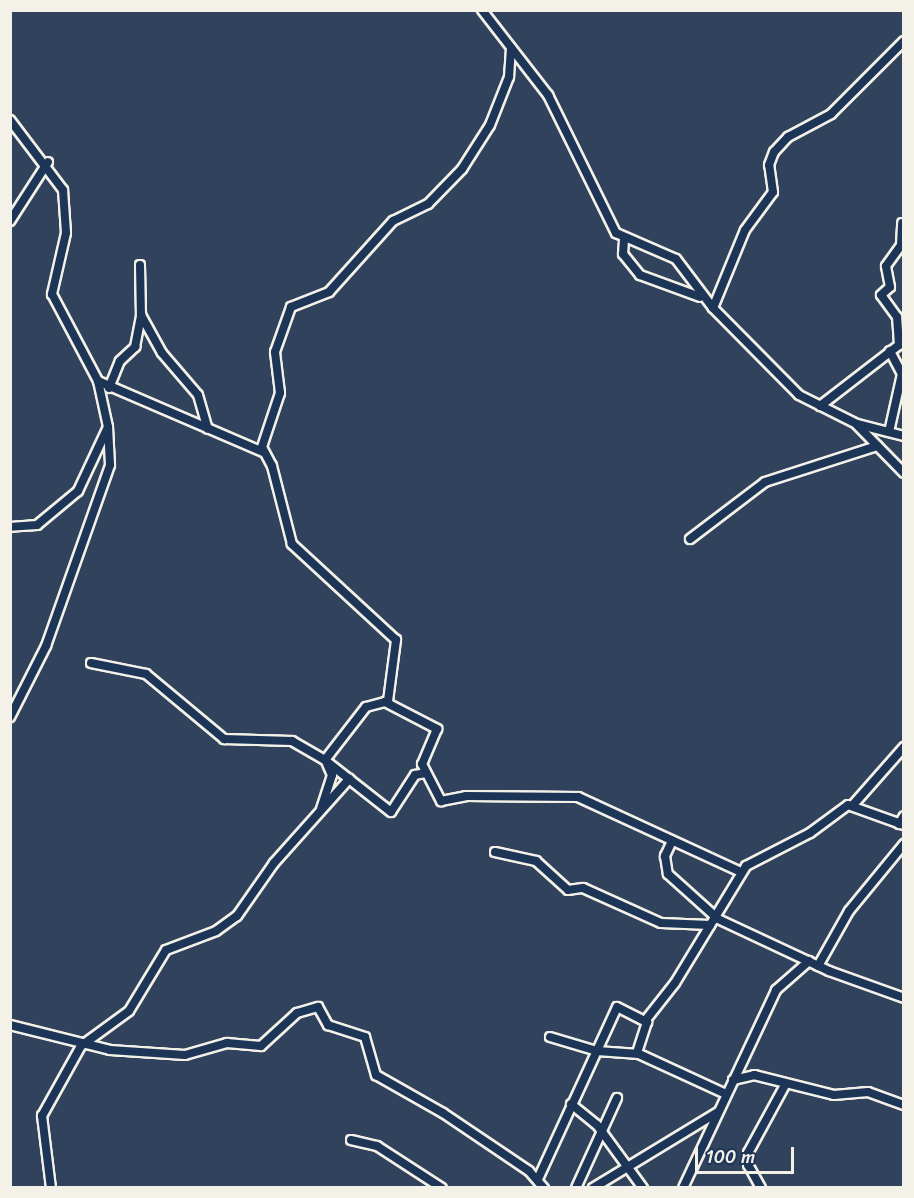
<!DOCTYPE html>
<html>
<head>
<meta charset="utf-8">
<style>
	body { margin:0 }
	#map { position:relative; width:914px; height:1198px; overflow:hidden; background:#31425d; font-family:Sriracha,sans-serif }
	div>[style] { position:absolute }
	.roads { filter:drop-shadow(2px 0 #f4f1e8) drop-shadow(-2px 0 #f4f1e8) drop-shadow(0 2px #f4f1e8) drop-shadow(0 -2px #f4f1e8) }
	.street>* { height:8px; margin:-4px; padding:0 4px; transform-origin:4px; border-radius:4px; background:#1d3557 }
	span { translate:-50% -50%; white-space:nowrap; text-align:center; line-height:1.15; -webkit-text-stroke:5px #1d3557; paint-order:stroke }
	.frame { position:absolute; inset:0; border:12px solid #f4f1e8; pointer-events:none }
	.scale { position:absolute; left:695px; top:1147px; width:99px; height:27px; box-sizing:border-box; border:3px solid #f4f1e8; border-top:0; padding-left:8px; font-size:18px; line-height:21px; white-space:nowrap; color:#f4f1e8; -webkit-text-stroke:4px #1d3557; paint-order:stroke }
</style>
</head>
<body>
<div id="map">
	<div class="roads">
		<div class="street">
			<i style="left:482px;top:10px;width:108px;rotate:52.2deg"></i>
			<i style="left:548px;top:95px;width:154px;rotate:63.8deg"></i>
			<i style="left:616px;top:233px;width:65px;rotate:23.4deg"></i>
			<i style="left:676px;top:259px;width:61px;rotate:52.9deg"></i>
			<i style="left:713px;top:308px;width:122px;rotate:45.3deg"></i>
			<i style="left:799px;top:395px;width:65px;rotate:26.6deg"></i>
			<i style="left:857px;top:424px;width:49px;rotate:14.3deg"></i>
			<i style="left:10px;top:120px;width:88px;rotate:52.9deg"></i>
			<i style="left:63px;top:190px;width:43px;rotate:86deg"></i>
			<i style="left:66px;top:233px;width:63px;rotate:102.9deg"></i>
			<i style="left:52px;top:294px;width:98px;rotate:62.1deg"></i>
			<i style="left:98px;top:381px;width:47px;rotate:77.7deg"></i>
			<i style="left:108px;top:427px;width:71px;rotate:115.1deg"></i>
			<i style="left:78px;top:491px;width:53px;rotate:140.3deg"></i>
			<i style="left:37px;top:525px;width:27px;rotate:176deg"></i>
			<i style="left:10px;top:221px;width:70px;rotate:-57.2deg"></i>
			<i style="left:624px;top:240px;width:14px;rotate:94deg"></i>
			<i style="left:623px;top:254px;width:27px;rotate:51deg"></i>
			<i style="left:640px;top:275px;width:64px;rotate:20.1deg"></i>
			<i style="left:140px;top:265px;width:50px;rotate:88.9deg"></i>
			<i style="left:141px;top:315px;width:43px;rotate:61.1deg"></i>
			<i style="left:162px;top:353px;width:55px;rotate:49.4deg"></i>
			<i style="left:198px;top:395px;width:35px;rotate:74deg"></i>
			<i style="left:713px;top:308px;width:84px;rotate:-67.7deg"></i>
			<i style="left:745px;top:230px;width:47px;rotate:-53.6deg"></i>
			<i style="left:773px;top:192px;width:27px;rotate:-98deg"></i>
			<i style="left:769px;top:165px;width:14px;rotate:-69deg"></i>
			<i style="left:774px;top:152px;width:21px;rotate:-47deg"></i>
			<i style="left:788px;top:137px;width:49px;rotate:-28.1deg"></i>
			<i style="left:831px;top:114px;width:103px;rotate:-45deg"></i>
			<i style="left:98px;top:381px;width:180px;rotate:23.3deg"></i>
			<i style="left:109px;top:388px;width:29px;rotate:-68deg"></i>
			<i style="left:120px;top:361px;width:21px;rotate:-43deg"></i>
			<i style="left:135px;top:347px;width:33px;rotate:-79deg"></i>
			<i style="left:820px;top:406px;width:100px;rotate:-37.7deg"></i>
			<i style="left:899px;top:345px;width:28px;rotate:-94deg"></i>
			<i style="left:897px;top:317px;width:27px;rotate:-126deg"></i>
			<i style="left:881px;top:295px;width:12px;rotate:-42deg"></i>
			<i style="left:890px;top:287px;width:21px;rotate:-101deg"></i>
			<i style="left:886px;top:266px;width:26px;rotate:-54deg"></i>
			<i style="left:901px;top:245px;width:22px;rotate:-87deg"></i>
			<i style="left:857px;top:425px;width:67px;rotate:45.6deg"></i>
			<i style="left:889px;top:432px;width:59px;rotate:-77.4deg"></i>
			<i style="left:902px;top:374px;width:26px;rotate:-118deg"></i>
			<i style="left:690px;top:539px;width:94px;rotate:-37.2deg"></i>
			<i style="left:765px;top:482px;width:118px;rotate:-17.8deg"></i>
			<i style="left:91px;top:663px;width:56px;rotate:11.3deg"></i>
			<i style="left:146px;top:674px;width:102px;rotate:39.8deg"></i>
			<i style="left:224px;top:739px;width:68px;rotate:1.7deg"></i>
			<i style="left:292px;top:741px;width:38px;rotate:30deg"></i>
			<i style="left:385px;top:702px;width:59px;rotate:27.4deg"></i>
			<i style="left:437px;top:729px;width:38px;rotate:113deg"></i>
			<i style="left:422px;top:764px;width:42px;rotate:62.8deg"></i>
			<i style="left:441px;top:801px;width:25px;rotate:-11deg"></i>
			<i style="left:466px;top:796px;width:112px;rotate:0.5deg"></i>
			<i style="left:578px;top:797px;width:179px;rotate:24.7deg"></i>
			<i style="left:10px;top:717px;width:80px;rotate:-63.1deg"></i>
			<i style="left:46px;top:646px;width:192px;rotate:-70.5deg"></i>
			<i style="left:110px;top:465px;width:37px;rotate:-93deg"></i>
			<i style="left:426px;top:773px;width:11px;rotate:170deg"></i>
			<i style="left:415px;top:775px;width:44px;rotate:123deg"></i>
			<i style="left:391px;top:812px;width:84px;rotate:-141.8deg"></i>
			<i style="left:325px;top:760px;width:67px;rotate:-52.3deg"></i>
			<i style="left:366px;top:707px;width:23px;rotate:-15deg"></i>
			<i style="left:388px;top:701px;width:62px;rotate:-82.5deg"></i>
			<i style="left:396px;top:640px;width:142px;rotate:-137.3deg"></i>
			<i style="left:292px;top:544px;width:81px;rotate:-104.4deg"></i>
			<i style="left:272px;top:466px;width:21px;rotate:-118deg"></i>
			<i style="left:262px;top:447px;width:57px;rotate:-71.6deg"></i>
			<i style="left:280px;top:393px;width:41px;rotate:-97deg"></i>
			<i style="left:275px;top:352px;width:48px;rotate:-70.4deg"></i>
			<i style="left:291px;top:307px;width:41px;rotate:-21.5deg"></i>
			<i style="left:329px;top:292px;width:96px;rotate:-48deg"></i>
			<i style="left:393px;top:221px;width:39px;rotate:-26deg"></i>
			<i style="left:428px;top:204px;width:49px;rotate:-45.8deg"></i>
			<i style="left:462px;top:169px;width:52px;rotate:-57.5deg"></i>
			<i style="left:490px;top:125px;width:52px;rotate:-68.4deg"></i>
			<i style="left:509px;top:77px;width:29px;rotate:-86deg"></i>
			<i style="left:852px;top:806px;width:79px;rotate:-48.6deg"></i>
			<i style="left:321px;top:809px;width:36px;rotate:-72deg"></i>
			<i style="left:332px;top:775px;width:12px;rotate:-114deg"></i>
			<i style="left:899px;top:824px;width:9px;rotate:-58deg"></i>
			<i style="left:672px;top:841px;width:17px;rotate:115deg"></i>
			<i style="left:665px;top:856px;width:18px;rotate:81deg"></i>
			<i style="left:668px;top:874px;width:67px;rotate:42deg"></i>
			<i style="left:718px;top:919px;width:123px;rotate:25.1deg"></i>
			<i style="left:829px;top:971px;width:80px;rotate:19.8deg"></i>
			<i style="left:495px;top:852px;width:42px;rotate:12.4deg"></i>
			<i style="left:536px;top:861px;width:43px;rotate:42.2deg"></i>
			<i style="left:568px;top:890px;width:15px;rotate:-8deg"></i>
			<i style="left:583px;top:888px;width:85px;rotate:24.2deg"></i>
			<i style="left:661px;top:923px;width:49px;rotate:2.3deg"></i>
			<i style="left:818px;top:966px;width:63px;rotate:-60.6deg"></i>
			<i style="left:849px;top:911px;width:87px;rotate:-50.6deg"></i>
			<i style="left:645px;top:1021px;width:48px;rotate:-51.7deg"></i>
			<i style="left:675px;top:983px;width:137px;rotate:-58.7deg"></i>
			<i style="left:746px;top:866px;width:72px;rotate:-27.3deg"></i>
			<i style="left:810px;top:833px;width:47px;rotate:-36.4deg"></i>
			<i style="left:848px;top:805px;width:59px;rotate:19.7deg"></i>
			<i style="left:10px;top:1025px;width:103px;rotate:14deg"></i>
			<i style="left:110px;top:1050px;width:75px;rotate:3.8deg"></i>
			<i style="left:185px;top:1055px;width:44px;rotate:-15.9deg"></i>
			<i style="left:227px;top:1043px;width:34px;rotate:5deg"></i>
			<i style="left:261px;top:1046px;width:49px;rotate:-42.5deg"></i>
			<i style="left:297px;top:1013px;width:22px;rotate:-16deg"></i>
			<i style="left:318px;top:1007px;width:21px;rotate:61deg"></i>
			<i style="left:328px;top:1025px;width:39px;rotate:18deg"></i>
			<i style="left:365px;top:1037px;width:40px;rotate:74deg"></i>
			<i style="left:376px;top:1075px;width:77px;rotate:29.6deg"></i>
			<i style="left:443px;top:1113px;width:104px;rotate:34deg"></i>
			<i style="left:529px;top:1171px;width:23px;rotate:49deg"></i>
			<i style="left:550px;top:1037px;width:49px;rotate:16.6deg"></i>
			<i style="left:597px;top:1051px;width:42px;rotate:4.1deg"></i>
			<i style="left:639px;top:1054px;width:96px;rotate:24.7deg"></i>
			<i style="left:733px;top:1080px;width:22px;rotate:-13deg"></i>
			<i style="left:754px;top:1075px;width:82px;rotate:14deg"></i>
			<i style="left:834px;top:1095px;width:34px;rotate:-5deg"></i>
			<i style="left:868px;top:1092px;width:38px;rotate:20deg"></i>
			<i style="left:571px;top:1104px;width:33px;rotate:39deg"></i>
			<i style="left:597px;top:1125px;width:78px;rotate:53.9deg"></i>
			<i style="left:351px;top:1140px;width:27px;rotate:13deg"></i>
			<i style="left:377px;top:1146px;width:77px;rotate:32.9deg"></i>
			<i style="left:538px;top:1179px;width:189px;rotate:-65.3deg"></i>
			<i style="left:617px;top:1007px;width:34px;rotate:27deg"></i>
			<i style="left:647px;top:1022px;width:33px;rotate:108deg"></i>
			<i style="left:51px;top:1188px;width:73px;rotate:-97.1deg"></i>
			<i style="left:42px;top:1116px;width:80px;rotate:-60.9deg"></i>
			<i style="left:81px;top:1046px;width:59px;rotate:-36.1deg"></i>
			<i style="left:129px;top:1011px;width:71px;rotate:-58.8deg"></i>
			<i style="left:166px;top:950px;width:53px;rotate:-20.8deg"></i>
			<i style="left:216px;top:931px;width:26px;rotate:-36deg"></i>
			<i style="left:237px;top:916px;width:65px;rotate:-55.1deg"></i>
			<i style="left:274px;top:863px;width:113px;rotate:-48.2deg"></i>
			<i style="left:576px;top:1188px;width:99px;rotate:-65.5deg"></i>
			<i style="left:593px;top:1188px;width:146px;rotate:-31.3deg"></i>
			<i style="left:683px;top:1188px;width:219px;rotate:-64.8deg"></i>
			<i style="left:776px;top:990px;width:44px;rotate:-41.3deg"></i>
			<i style="left:761px;top:1188px;width:26px;rotate:-119deg"></i>
			<i style="left:748px;top:1165px;width:12px;rotate:-90deg"></i>
			<i style="left:748px;top:1153px;width:77px;rotate:-61.4deg"></i>
		</div>
	</div>
	<div class="frame"></div>
	<div class="scale">100 m</div>
</div>
</body>
</html>
